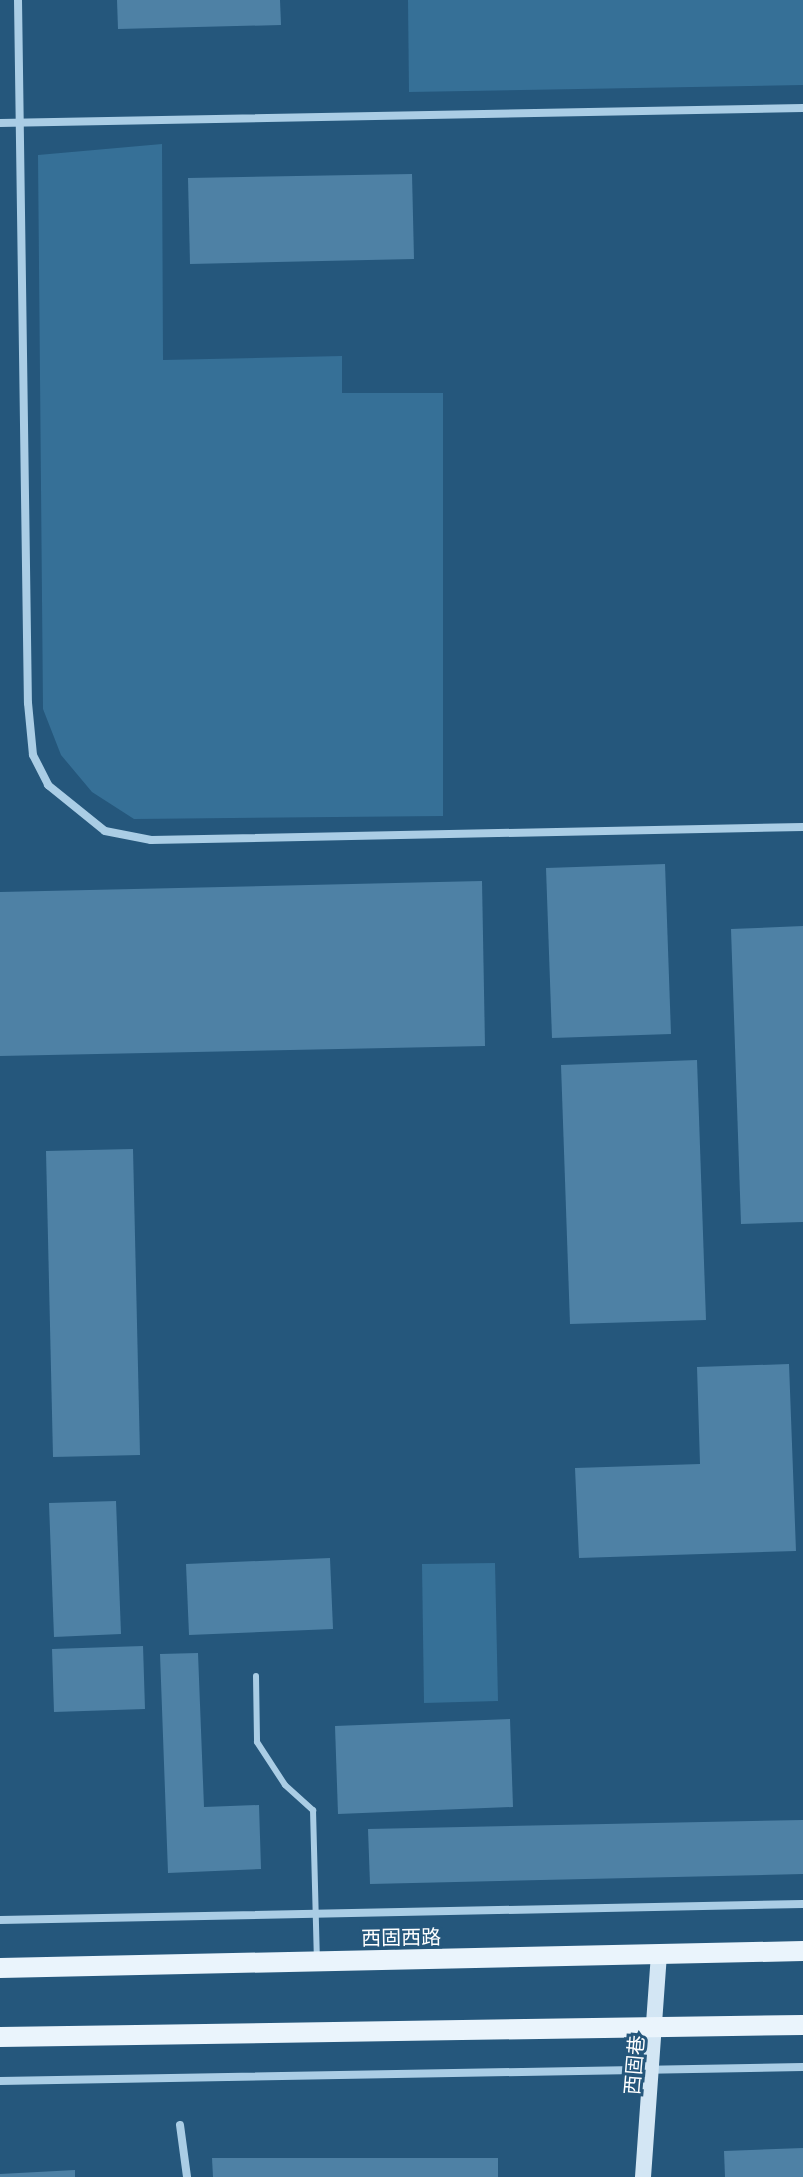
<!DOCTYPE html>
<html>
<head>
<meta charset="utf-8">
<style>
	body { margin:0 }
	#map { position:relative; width:803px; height:2177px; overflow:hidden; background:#25577c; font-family:"Archivo Narrow","Noto Sans SC",sans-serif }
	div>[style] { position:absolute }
	.green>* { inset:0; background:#367097 }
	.building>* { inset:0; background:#4e81a5 }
	.lane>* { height:6px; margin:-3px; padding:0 3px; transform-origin:3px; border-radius:3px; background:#aacde5 }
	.street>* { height:8px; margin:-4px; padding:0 4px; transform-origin:4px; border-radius:4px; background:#aacde5 }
	.secondary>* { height:16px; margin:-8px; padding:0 8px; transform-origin:8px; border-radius:8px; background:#d3e6f4 }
	.primary>* { height:20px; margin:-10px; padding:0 10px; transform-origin:10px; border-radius:10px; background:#eaf4fc }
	span { translate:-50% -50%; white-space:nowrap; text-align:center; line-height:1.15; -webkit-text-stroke:6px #25577c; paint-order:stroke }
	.street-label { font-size:20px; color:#fff }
</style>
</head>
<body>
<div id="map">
	<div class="green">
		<i style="clip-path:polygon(408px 0,803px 0,803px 85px,409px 92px)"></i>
		<i style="clip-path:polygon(162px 144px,163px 360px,342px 356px,342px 393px,443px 393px,443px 816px,134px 819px,92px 792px,61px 755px,43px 709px,38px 155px)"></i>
		<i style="clip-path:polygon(495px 1563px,498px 1701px,424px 1703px,422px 1564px)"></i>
	</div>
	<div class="building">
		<i style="clip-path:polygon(117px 0,280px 0,281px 25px,118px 29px)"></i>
		<i style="clip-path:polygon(412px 174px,414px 259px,190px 264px,188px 178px)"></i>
		<i style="clip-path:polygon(665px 864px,671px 1034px,552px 1038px,546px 868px)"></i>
		<i style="clip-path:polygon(482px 881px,485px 1046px,0 1056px,0 892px)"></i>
		<i style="clip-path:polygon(803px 926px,803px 1222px,741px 1224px,731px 929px)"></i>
		<i style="clip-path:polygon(697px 1060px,706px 1320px,570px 1324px,561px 1065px)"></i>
		<i style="clip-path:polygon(133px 1149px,140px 1455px,53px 1457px,46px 1151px)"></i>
		<i style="clip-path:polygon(789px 1364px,796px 1551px,579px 1558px,575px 1468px,700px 1464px,697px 1367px)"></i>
		<i style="clip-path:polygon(116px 1501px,121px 1634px,54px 1637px,49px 1503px)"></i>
		<i style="clip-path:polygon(330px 1558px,333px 1629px,189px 1635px,186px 1564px)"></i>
		<i style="clip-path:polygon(143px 1646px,145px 1709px,54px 1712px,52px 1649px)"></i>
		<i style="clip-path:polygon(198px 1653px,204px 1807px,259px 1805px,261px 1869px,168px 1873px,160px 1654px)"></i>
		<i style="clip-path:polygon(510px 1719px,513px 1807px,338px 1814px,335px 1726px)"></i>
		<i style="clip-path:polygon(803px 1820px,803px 1874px,370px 1884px,368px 1829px)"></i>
		<i style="clip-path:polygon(803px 2148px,803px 2177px,725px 2177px,724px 2151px)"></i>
		<i style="clip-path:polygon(212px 2158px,498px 2158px,498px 2177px,213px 2177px)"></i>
		<i style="clip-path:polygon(75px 2170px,75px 2177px,0 2177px,0 2174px)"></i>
	</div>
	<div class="lane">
		<i style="left:256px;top:1676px;width:66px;rotate:89.1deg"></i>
		<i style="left:257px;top:1742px;width:51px;rotate:56.9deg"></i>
		<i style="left:285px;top:1785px;width:38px;rotate:42deg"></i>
		<i style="left:313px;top:1810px;width:149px;rotate:88.5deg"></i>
	</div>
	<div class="street">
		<i style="left:18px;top:0;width:703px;rotate:89.19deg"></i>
		<i style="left:28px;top:703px;width:52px;rotate:84.5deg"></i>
		<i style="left:33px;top:755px;width:34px;rotate:63deg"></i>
		<i style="left:48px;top:785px;width:73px;rotate:38.9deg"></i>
		<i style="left:105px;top:831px;width:47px;rotate:11.1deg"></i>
		<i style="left:151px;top:840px;width:652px;rotate:-1.14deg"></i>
		<i style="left:0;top:123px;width:803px;rotate:-1.07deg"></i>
		<i style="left:0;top:1920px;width:803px;rotate:-1.14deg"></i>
		<i style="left:0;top:2081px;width:803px;rotate:-1deg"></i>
		<i style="left:180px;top:2125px;width:52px;rotate:82.3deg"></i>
	</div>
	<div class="secondary">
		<i style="left:643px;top:2177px;width:222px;rotate:-85.9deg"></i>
	</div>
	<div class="primary">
		<i style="left:0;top:1968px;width:803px;rotate:-1.21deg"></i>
		<i style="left:0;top:2037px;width:803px;rotate:-0.86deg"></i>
	</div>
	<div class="street-label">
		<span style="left:401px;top:1937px;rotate:-1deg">西固西路</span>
		<span style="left:634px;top:2065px;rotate:-85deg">西固巷</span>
	</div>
</div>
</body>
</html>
